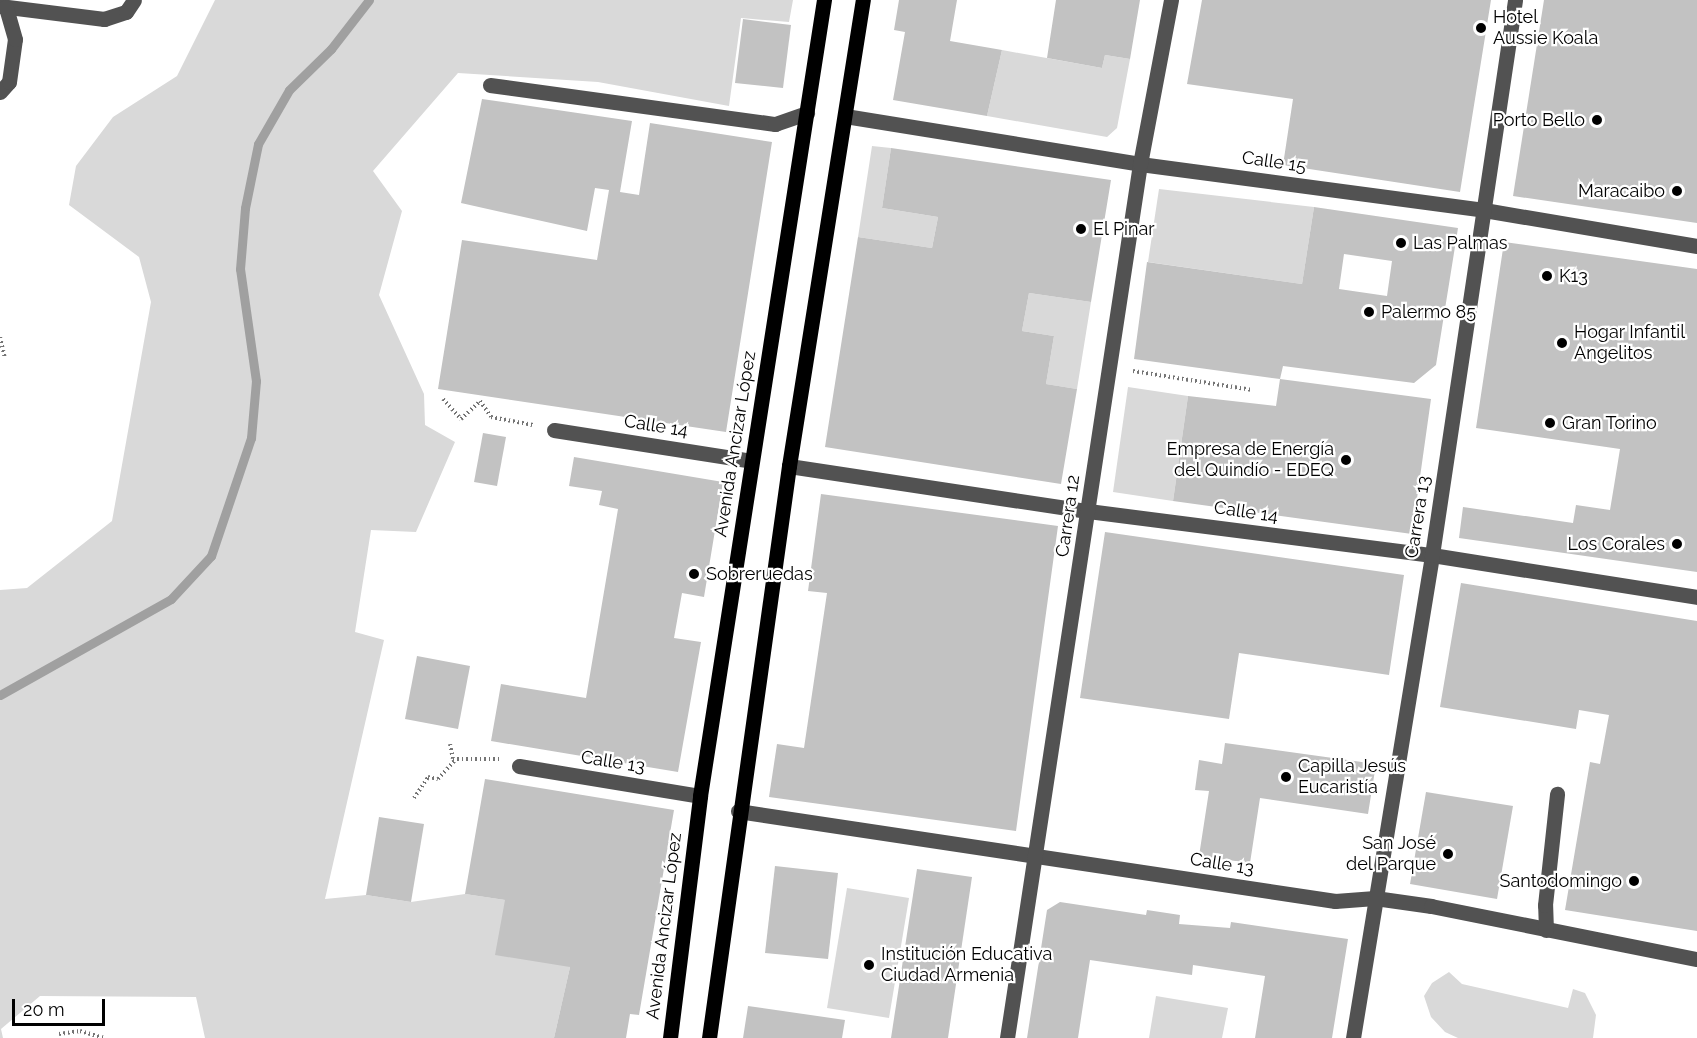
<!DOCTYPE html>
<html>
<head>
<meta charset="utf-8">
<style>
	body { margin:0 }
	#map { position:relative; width:1697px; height:1038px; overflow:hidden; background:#fff; font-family:Raleway,sans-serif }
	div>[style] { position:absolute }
	.green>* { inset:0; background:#d9d9d9 }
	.stream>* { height:9px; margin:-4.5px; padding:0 4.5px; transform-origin:4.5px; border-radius:4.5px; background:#a0a0a0 }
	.building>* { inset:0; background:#c2c2c2 }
	.path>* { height:4px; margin-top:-2px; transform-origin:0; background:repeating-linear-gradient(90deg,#747474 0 1.5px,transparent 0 4.5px) }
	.minor>* { height:15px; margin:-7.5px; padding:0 7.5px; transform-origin:7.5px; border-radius:7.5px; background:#525252 }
	.major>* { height:15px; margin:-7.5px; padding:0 7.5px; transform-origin:7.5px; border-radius:7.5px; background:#000 }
	.dots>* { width:16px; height:16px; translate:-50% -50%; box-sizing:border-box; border:3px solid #fff; border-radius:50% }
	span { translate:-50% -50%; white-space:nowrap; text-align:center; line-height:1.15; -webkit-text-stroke:4.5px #fff; paint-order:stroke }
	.poi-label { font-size:18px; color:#000 }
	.left { translate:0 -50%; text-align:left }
	.right { translate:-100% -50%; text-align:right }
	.street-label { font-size:18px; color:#000 }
	.scale { position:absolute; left:12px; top:999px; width:93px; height:27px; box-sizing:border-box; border:3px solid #000; border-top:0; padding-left:8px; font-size:18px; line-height:21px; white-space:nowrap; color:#000; -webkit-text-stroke:4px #fff; paint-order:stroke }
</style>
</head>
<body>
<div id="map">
	<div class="green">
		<i style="clip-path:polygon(215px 0,793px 0,789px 22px,741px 18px,729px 106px,598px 82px,458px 73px,373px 171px,402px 211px,379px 295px,424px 394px,425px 425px,455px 442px,416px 532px,371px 530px,355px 632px,384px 640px,325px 899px,366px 895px,411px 902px,465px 894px,505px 900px,570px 967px,554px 1038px,205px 1038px,196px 997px,40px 996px,1px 1029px,3px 1038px,0 1038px,0 590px,27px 588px,112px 521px,151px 302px,139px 257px,69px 205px,76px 166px,113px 117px,177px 76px)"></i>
		<i style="clip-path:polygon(1002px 50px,1102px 68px,1105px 55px,1130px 59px,1117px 128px,1107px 137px,987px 116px)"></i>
		<i style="clip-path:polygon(872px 146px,891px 148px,882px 208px,938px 217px,932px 248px,858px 237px)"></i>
		<i style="clip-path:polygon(1159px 189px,1314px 207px,1302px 284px,1148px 262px)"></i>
		<i style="clip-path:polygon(1029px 293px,1091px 302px,1077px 389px,1046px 384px,1054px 336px,1022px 331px)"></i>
		<i style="clip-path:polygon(1128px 387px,1188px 396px,1173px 501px,1113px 492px)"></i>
		<i style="clip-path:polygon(847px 888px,909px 898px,889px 1018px,827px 1008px)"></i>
		<i style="clip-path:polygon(1449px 972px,1462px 984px,1568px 1008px,1573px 989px,1585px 993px,1596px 1015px,1593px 1038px,1458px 1038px,1445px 1032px,1431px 1017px,1424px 996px,1432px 983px)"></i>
		<i style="clip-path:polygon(1156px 996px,1228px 1008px,1222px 1038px,1149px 1038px)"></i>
	</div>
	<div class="stream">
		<i style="left:0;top:695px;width:196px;rotate:-29.3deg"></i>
		<i style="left:171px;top:599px;width:59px;rotate:-47.1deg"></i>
		<i style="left:211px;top:556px;width:125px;rotate:-71.3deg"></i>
		<i style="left:251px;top:438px;width:57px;rotate:-85deg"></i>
		<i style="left:256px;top:381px;width:113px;rotate:-98.1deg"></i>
		<i style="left:240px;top:269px;width:61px;rotate:-85.3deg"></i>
		<i style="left:245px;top:208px;width:65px;rotate:-78.5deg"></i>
		<i style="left:258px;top:144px;width:62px;rotate:-60.1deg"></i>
		<i style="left:289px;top:90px;width:59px;rotate:-44.3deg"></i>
		<i style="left:331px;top:49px;width:62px;rotate:-52.2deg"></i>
	</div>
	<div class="building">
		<i style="clip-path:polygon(899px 0,957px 0,950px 41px,1002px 50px,987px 116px,893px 100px,905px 32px,894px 30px)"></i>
		<i style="clip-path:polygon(1056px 0,1140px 0,1130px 59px,1105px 55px,1102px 68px,1047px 58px)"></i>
		<i style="clip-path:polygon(1202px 0,1491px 0,1460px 192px,1283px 165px,1293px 99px,1187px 84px)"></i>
		<i style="clip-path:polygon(1544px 0,1697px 0,1697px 223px,1513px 196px)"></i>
		<i style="clip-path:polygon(743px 19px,791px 25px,783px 88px,735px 83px)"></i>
		<i style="clip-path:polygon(482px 99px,632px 121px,620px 192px,639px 195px,650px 123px,772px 142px,726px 432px,438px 389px,462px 240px,597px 260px,609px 190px,595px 188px,587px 231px,461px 203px)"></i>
		<i style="clip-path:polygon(891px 148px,1111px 180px,1091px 302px,1029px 293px,1022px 331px,1054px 336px,1046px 384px,1077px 389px,1061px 484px,825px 447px,858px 237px,932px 248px,938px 217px,882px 208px)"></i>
		<i style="clip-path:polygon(evenodd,1314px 207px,1458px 228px,1436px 365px,1414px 383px,1283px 366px,1280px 379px,1134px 359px,1147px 262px,1302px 284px,1314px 207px,1344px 254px,1392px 261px,1387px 296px,1339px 289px,1344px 254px)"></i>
		<i style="clip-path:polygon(1504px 242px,1697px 269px,1697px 572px,1459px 538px,1463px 507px,1573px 523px,1576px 505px,1610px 510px,1614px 486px,1620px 449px,1476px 428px)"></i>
		<i style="clip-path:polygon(1280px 379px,1431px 399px,1412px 534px,1173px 501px,1188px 396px,1276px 406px)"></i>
		<i style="clip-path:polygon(483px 433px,506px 437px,497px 486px,474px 482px)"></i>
		<i style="clip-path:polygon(574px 457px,723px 482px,704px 597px,682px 593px,674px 638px,701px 642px,678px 772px,491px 741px,501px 684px,586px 698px,618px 509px,599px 505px,602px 491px,569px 486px)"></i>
		<i style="clip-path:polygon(821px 494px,1058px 526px,1016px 831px,769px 797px,777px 744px,804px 748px,827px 593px,808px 591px)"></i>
		<i style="clip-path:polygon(1105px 532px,1404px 575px,1389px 675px,1239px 653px,1229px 719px,1080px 698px)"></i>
		<i style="clip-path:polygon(1461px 583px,1697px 621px,1697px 931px,1565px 910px,1590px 762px,1600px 764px,1609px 715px,1579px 710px,1576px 729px,1440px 707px)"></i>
		<i style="clip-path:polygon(417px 656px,470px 666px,458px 729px,405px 719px)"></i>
		<i style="clip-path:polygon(1225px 743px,1376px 764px,1368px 814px,1260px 798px,1250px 863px,1199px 856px,1209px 791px,1195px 790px,1199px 760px,1222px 764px)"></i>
		<i style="clip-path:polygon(485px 779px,674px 810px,639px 1015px,630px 1014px,626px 1038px,554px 1038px,570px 967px,495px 955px,505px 900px,465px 894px)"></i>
		<i style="clip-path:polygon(1426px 792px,1513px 806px,1497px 899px,1410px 884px)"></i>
		<i style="clip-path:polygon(379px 817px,424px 824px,411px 902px,366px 895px)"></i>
		<i style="clip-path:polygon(775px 866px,838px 873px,828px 959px,765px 953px)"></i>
		<i style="clip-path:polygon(917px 869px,972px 877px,948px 1038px,891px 1038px)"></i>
		<i style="clip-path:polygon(1060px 902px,1146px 915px,1147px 910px,1180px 915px,1179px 924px,1230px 928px,1231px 922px,1348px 939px,1332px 1038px,1255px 1038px,1265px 976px,1193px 965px,1192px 975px,1090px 960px,1078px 1038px,1027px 1038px,1047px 910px)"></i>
		<i style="clip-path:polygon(748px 1006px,845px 1020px,842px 1038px,743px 1038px)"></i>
	</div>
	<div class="path">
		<i style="left:0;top:337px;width:22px;rotate:77deg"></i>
		<i style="left:1133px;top:371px;width:121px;rotate:9deg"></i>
		<i style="left:443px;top:399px;width:27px;rotate:48deg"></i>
		<i style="left:461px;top:419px;width:26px;rotate:-43deg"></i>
		<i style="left:480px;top:401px;width:19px;rotate:55deg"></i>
		<i style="left:491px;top:417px;width:43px;rotate:10.8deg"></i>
		<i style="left:450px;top:744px;width:15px;rotate:79deg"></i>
		<i style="left:453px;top:759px;width:46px"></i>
		<i style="left:414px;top:798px;width:25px;rotate:-56deg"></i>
		<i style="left:428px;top:777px;width:10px;rotate:11deg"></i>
		<i style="left:438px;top:779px;width:27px;rotate:-48deg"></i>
		<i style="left:59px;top:1034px;width:21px;rotate:-8deg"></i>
		<i style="left:80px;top:1031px;width:25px;rotate:16deg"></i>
	</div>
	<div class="minor">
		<i style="left:0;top:6px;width:105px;rotate:7.1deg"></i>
		<i style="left:104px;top:19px;width:23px;rotate:-18deg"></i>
		<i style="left:126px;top:12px;width:14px;rotate:-56deg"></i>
		<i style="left:490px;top:85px;width:288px;rotate:7.8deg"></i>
		<i style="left:775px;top:124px;width:34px;rotate:-19deg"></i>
		<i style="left:0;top:92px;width:13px;rotate:-48deg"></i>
		<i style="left:9px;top:82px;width:43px;rotate:-82.1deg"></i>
		<i style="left:15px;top:39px;width:33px;rotate:-106deg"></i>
		<i style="left:845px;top:116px;width:299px;rotate:9.2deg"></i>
		<i style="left:1140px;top:164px;width:347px;rotate:7.6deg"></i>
		<i style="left:1484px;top:210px;width:216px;rotate:9.6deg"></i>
		<i style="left:554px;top:430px;width:200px;rotate:8.9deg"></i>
		<i style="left:789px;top:466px;width:302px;rotate:8.6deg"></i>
		<i style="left:1088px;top:511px;width:347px;rotate:7.3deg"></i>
		<i style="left:1432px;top:555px;width:268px;rotate:9deg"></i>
		<i style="left:519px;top:766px;width:183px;rotate:9.4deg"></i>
		<i style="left:738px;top:811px;width:604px;rotate:8.57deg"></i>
		<i style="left:1335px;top:901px;width:40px;rotate:-4.3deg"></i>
		<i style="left:1375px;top:898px;width:57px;rotate:8.1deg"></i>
		<i style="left:1431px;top:906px;width:271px;rotate:11.3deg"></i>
		<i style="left:1546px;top:930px;width:25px;rotate:-92deg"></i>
		<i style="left:1545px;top:905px;width:112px;rotate:-83.8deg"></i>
		<i style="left:1007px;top:1038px;width:884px;rotate:-81.35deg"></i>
		<i style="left:1140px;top:164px;width:167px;rotate:-79.3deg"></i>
		<i style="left:1353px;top:1038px;width:489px;rotate:-80.7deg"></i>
		<i style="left:1432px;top:555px;width:561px;rotate:-81.49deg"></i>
	</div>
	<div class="major">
		<i style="left:670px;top:1038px;width:244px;rotate:-82.9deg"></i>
		<i style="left:700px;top:796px;width:806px;rotate:-81.15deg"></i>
		<i style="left:709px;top:1038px;width:578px;rotate:-82.04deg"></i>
		<i style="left:789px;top:466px;width:472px;rotate:-81deg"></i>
	</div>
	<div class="dots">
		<i style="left:1481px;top:28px;background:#000"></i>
		<i style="left:1597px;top:120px;background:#000"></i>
		<i style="left:1677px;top:191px;background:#000"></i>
		<i style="left:1081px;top:229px;background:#000"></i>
		<i style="left:1401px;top:243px;background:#000"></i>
		<i style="left:1547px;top:276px;background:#000"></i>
		<i style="left:1369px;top:312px;background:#000"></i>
		<i style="left:1562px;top:343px;background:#000"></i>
		<i style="left:1550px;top:423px;background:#000"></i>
		<i style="left:1346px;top:460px;background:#000"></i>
		<i style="left:1677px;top:544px;background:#000"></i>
		<i style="left:694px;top:574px;background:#000"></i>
		<i style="left:1286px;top:777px;background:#000"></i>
		<i style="left:1448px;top:854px;background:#000"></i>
		<i style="left:1634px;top:881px;background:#000"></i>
		<i style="left:869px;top:965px;background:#000"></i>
	</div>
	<div class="poi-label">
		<span class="left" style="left:1493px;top:28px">Hotel<br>Aussie Koala</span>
		<span class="right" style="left:1585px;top:120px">Porto Bello</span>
		<span class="right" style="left:1665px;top:191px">Maracaibo</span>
		<span class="left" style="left:1093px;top:229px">El Pinar</span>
		<span class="left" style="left:1413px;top:243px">Las Palmas</span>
		<span class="left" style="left:1559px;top:276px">K13</span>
		<span class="left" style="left:1381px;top:312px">Palermo 85</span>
		<span class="left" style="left:1574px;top:343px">Hogar Infantil<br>Angelitos</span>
		<span class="left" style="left:1562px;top:423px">Gran Torino</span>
		<span class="right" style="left:1334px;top:460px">Empresa de Energía<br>del Quindío - EDEQ</span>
		<span class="right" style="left:1665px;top:544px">Los Corales</span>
		<span class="left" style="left:706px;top:574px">Sobreruedas</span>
		<span class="left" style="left:1298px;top:777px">Capilla Jesús<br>Eucaristía</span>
		<span class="right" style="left:1436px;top:854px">San José<br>del Parque</span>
		<span class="right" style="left:1622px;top:881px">Santodomingo</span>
		<span class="left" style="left:881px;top:965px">Institución Educativa<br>Ciudad Armenia</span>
	</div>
	<div class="street-label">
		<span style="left:1274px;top:162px;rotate:8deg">Calle 15</span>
		<span style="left:656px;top:426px;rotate:9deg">Calle 14</span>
		<span style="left:735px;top:444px;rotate:-81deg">Avenida Ancizar López</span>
		<span style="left:1246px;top:512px;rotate:8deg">Calle 14</span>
		<span style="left:1068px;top:516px;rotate:-82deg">Carrera 12</span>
		<span style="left:1418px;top:517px;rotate:-81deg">Carrera 13</span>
		<span style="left:613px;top:762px;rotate:9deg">Calle 13</span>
		<span style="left:1222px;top:864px;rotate:9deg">Calle 13</span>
		<span style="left:664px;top:926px;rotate:-83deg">Avenida Ancizar López</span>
	</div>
	<div class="scale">20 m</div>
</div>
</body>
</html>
